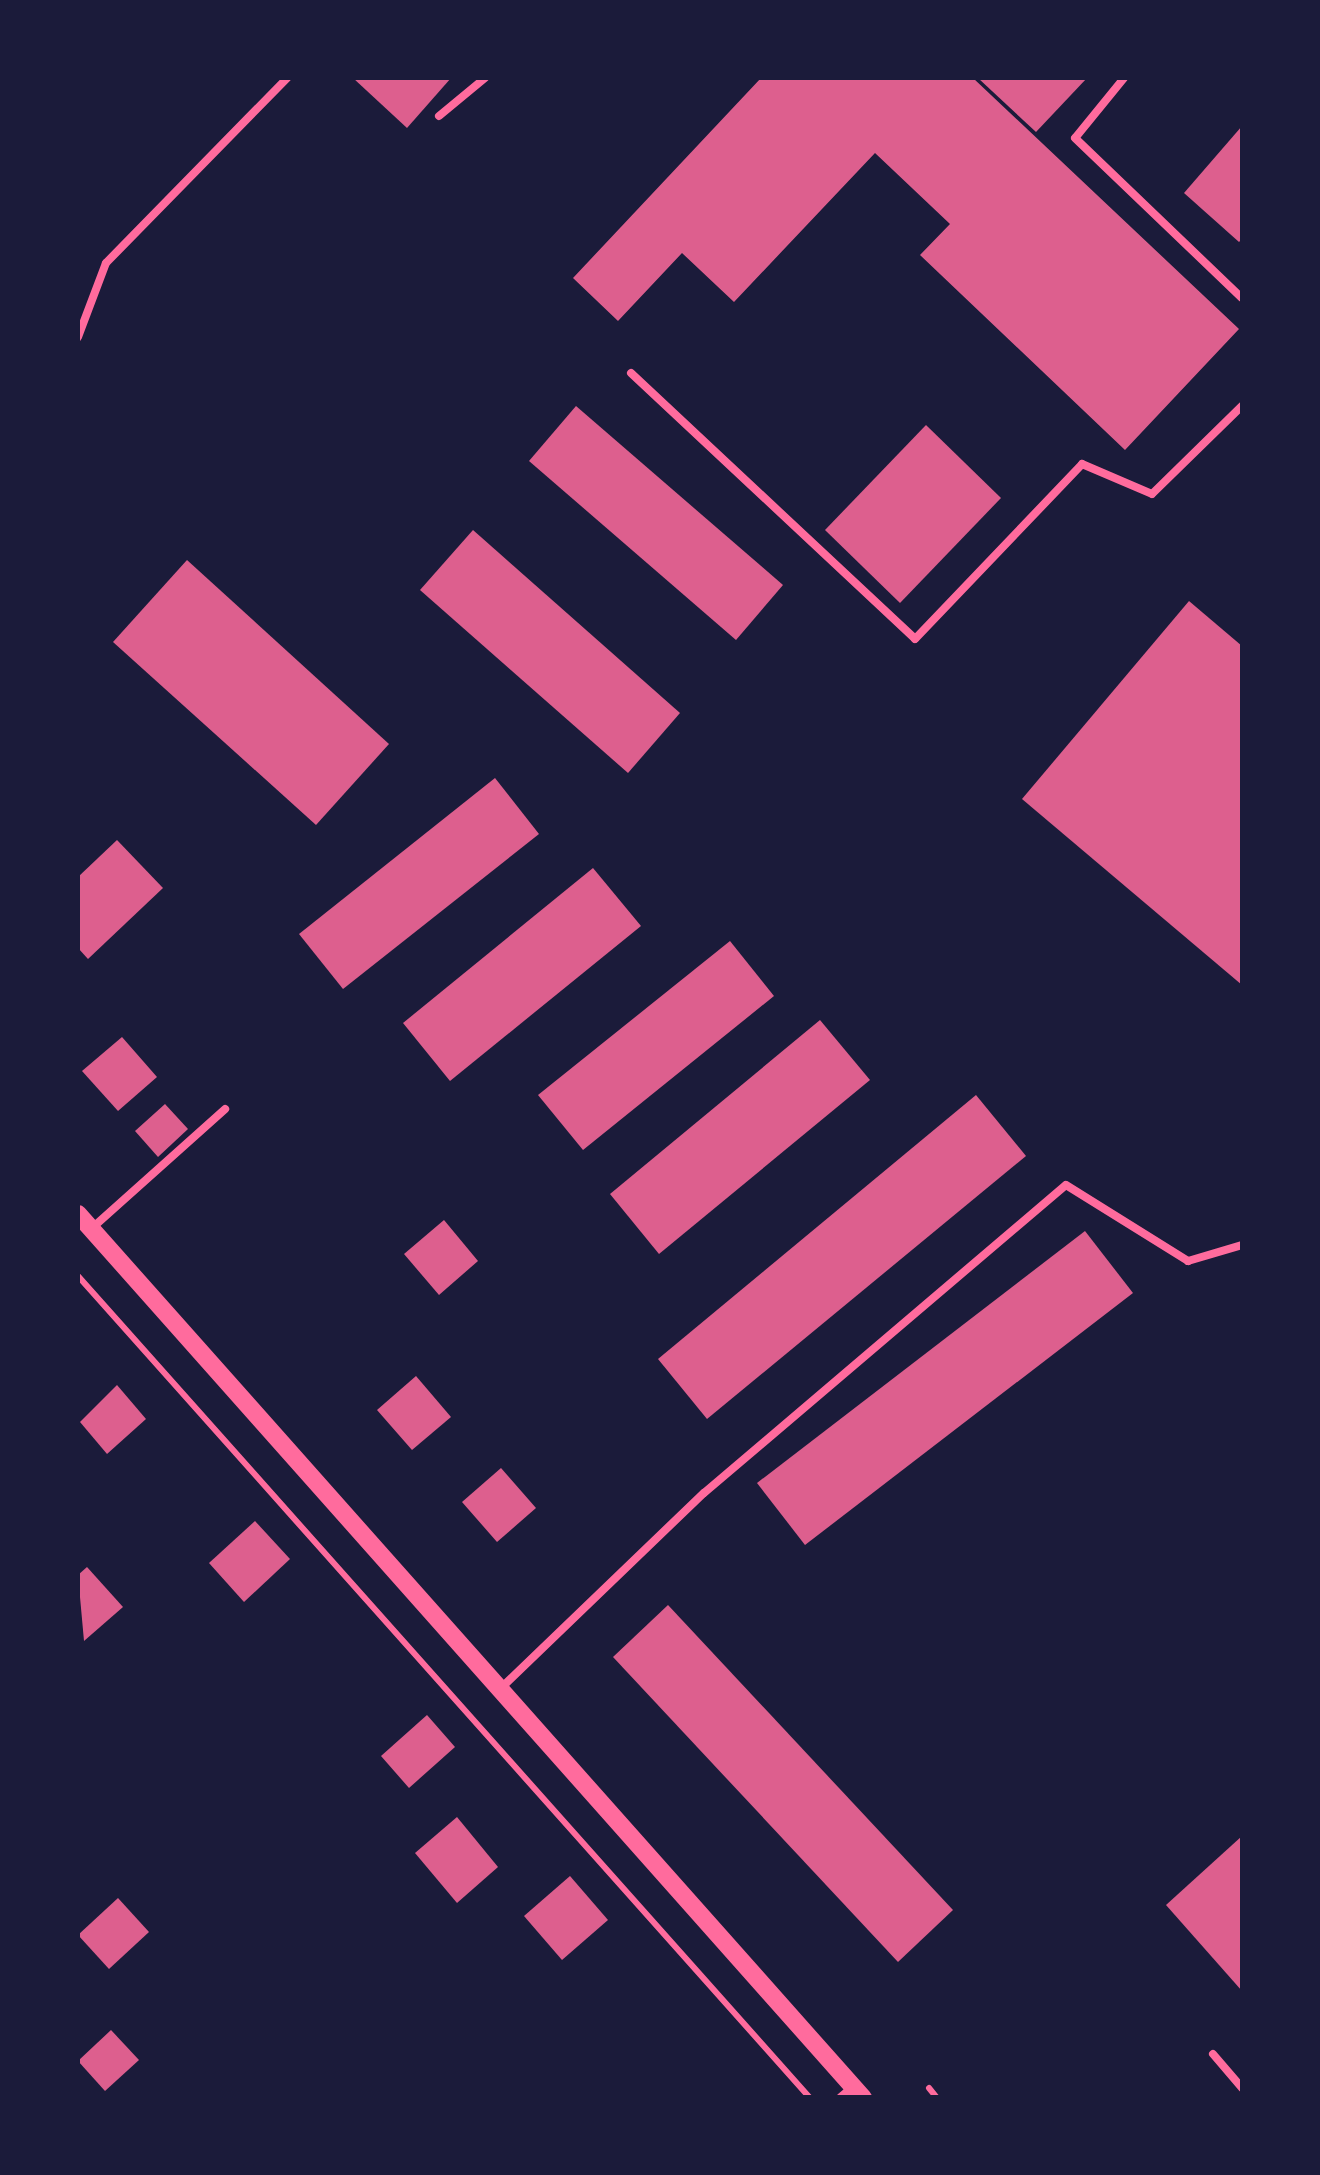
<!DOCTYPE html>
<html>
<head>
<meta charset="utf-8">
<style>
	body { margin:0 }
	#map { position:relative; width:1320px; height:2175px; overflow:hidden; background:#1b1b3a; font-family:"Times New Roman",serif }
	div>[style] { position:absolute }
	.building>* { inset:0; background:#dd5f8e }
	.path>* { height:6px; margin:-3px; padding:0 3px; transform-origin:3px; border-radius:3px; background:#ff6b9d }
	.service>* { height:8px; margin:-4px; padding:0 4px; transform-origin:4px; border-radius:4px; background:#ff6b9d }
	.minor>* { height:10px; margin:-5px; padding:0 5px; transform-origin:5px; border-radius:5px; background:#ff6b9d }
	.tertiary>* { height:18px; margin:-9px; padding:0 9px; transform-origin:9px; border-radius:9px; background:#ff6b9d }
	span { translate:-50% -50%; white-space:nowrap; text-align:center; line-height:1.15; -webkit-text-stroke:10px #1b1b3a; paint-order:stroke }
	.frame { position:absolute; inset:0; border:80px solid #1b1b3a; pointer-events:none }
</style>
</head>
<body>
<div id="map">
	<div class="building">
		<i style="clip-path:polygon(353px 78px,451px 78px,407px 128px)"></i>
		<i style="clip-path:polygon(761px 78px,973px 78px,1239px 329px,1125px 450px,920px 255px,950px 224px,875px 153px,734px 302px,682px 253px,618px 321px,573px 278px)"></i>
		<i style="clip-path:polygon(978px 78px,1087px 78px,1036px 132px)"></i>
		<i style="clip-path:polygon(1242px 126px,1242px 239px,1239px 242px,1184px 193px)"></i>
		<i style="clip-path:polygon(576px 406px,783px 585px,736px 640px,529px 461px)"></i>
		<i style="clip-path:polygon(926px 425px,1001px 498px,900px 603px,825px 530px)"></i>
		<i style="clip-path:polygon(473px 530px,680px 713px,628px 773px,420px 590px)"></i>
		<i style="clip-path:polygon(187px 560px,389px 744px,316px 825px,113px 642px)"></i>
		<i style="clip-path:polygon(1189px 601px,1242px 646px,1242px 985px,1022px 799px)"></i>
		<i style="clip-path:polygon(495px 778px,539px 834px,343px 989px,299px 934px)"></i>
		<i style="clip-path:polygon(117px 840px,163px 888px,88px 959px,78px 948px,78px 877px)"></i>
		<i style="clip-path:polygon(593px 868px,641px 926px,450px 1081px,403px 1023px)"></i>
		<i style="clip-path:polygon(730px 941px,774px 996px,583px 1150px,538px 1095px)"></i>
		<i style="clip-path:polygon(820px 1020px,870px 1080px,659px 1254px,610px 1194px)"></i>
		<i style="clip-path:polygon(122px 1037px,157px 1077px,118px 1111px,82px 1071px)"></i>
		<i style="clip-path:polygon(976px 1095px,1026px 1156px,707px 1419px,658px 1359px)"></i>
		<i style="clip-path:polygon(165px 1104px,188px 1129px,158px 1157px,135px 1131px)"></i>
		<i style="clip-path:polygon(444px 1220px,478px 1261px,439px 1295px,404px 1254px)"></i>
		<i style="clip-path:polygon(1085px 1231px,1133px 1293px,805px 1545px,757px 1483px)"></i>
		<i style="clip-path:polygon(416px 1376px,451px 1417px,412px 1450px,377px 1410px)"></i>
		<i style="clip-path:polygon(117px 1385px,146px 1419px,107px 1454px,80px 1422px)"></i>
		<i style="clip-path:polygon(501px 1468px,536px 1508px,497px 1542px,462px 1502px)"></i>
		<i style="clip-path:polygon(255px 1521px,290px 1559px,244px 1602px,209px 1563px)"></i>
		<i style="clip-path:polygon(87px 1567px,123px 1607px,84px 1641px,78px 1575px)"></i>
		<i style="clip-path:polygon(668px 1605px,953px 1910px,898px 1962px,613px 1657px)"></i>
		<i style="clip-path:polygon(427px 1715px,455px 1747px,409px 1788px,381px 1756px)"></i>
		<i style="clip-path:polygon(457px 1817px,498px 1867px,457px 1903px,415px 1853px)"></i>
		<i style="clip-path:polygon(1242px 1836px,1242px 1991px,1166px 1905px)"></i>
		<i style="clip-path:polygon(570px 1876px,608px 1920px,562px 1960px,524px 1916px)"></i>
		<i style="clip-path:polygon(118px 1898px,149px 1932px,109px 1969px,78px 1935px)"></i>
		<i style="clip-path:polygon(111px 2030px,139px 2060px,105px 2091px,78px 2061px)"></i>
	</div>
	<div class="path">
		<i style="left:78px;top:1276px;width:1101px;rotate:48.31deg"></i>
		<i style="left:929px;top:2088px;width:13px;rotate:51deg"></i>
	</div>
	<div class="service">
		<i style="left:1124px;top:78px;width:77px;rotate:129.2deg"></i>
		<i style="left:1075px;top:138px;width:231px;rotate:43.8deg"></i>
		<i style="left:439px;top:116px;width:60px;rotate:-39.6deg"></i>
		<i style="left:78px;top:337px;width:79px;rotate:-69.3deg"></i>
		<i style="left:106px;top:263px;width:259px;rotate:-45.6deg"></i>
		<i style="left:631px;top:373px;width:389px;rotate:43.1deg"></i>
		<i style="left:915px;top:639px;width:242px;rotate:-46.3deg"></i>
		<i style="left:1082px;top:464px;width:76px;rotate:23.2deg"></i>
		<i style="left:1152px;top:494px;width:126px;rotate:-44.4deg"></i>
		<i style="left:91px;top:1229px;width:180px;rotate:-41.8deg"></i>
		<i style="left:499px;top:1690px;width:284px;rotate:-43.9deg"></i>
		<i style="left:704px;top:1493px;width:475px;rotate:-40.4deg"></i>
		<i style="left:1066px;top:1185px;width:144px;rotate:31.9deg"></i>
		<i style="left:1188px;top:1261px;width:56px;rotate:-16.5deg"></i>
		<i style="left:1213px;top:2054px;width:45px;rotate:49.5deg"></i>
	</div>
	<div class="minor">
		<i style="left:841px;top:2098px;width:17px;rotate:-40deg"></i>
	</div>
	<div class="tertiary">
		<i style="left:78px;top:1214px;width:1182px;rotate:48.39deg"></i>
	</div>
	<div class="frame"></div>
</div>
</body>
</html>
